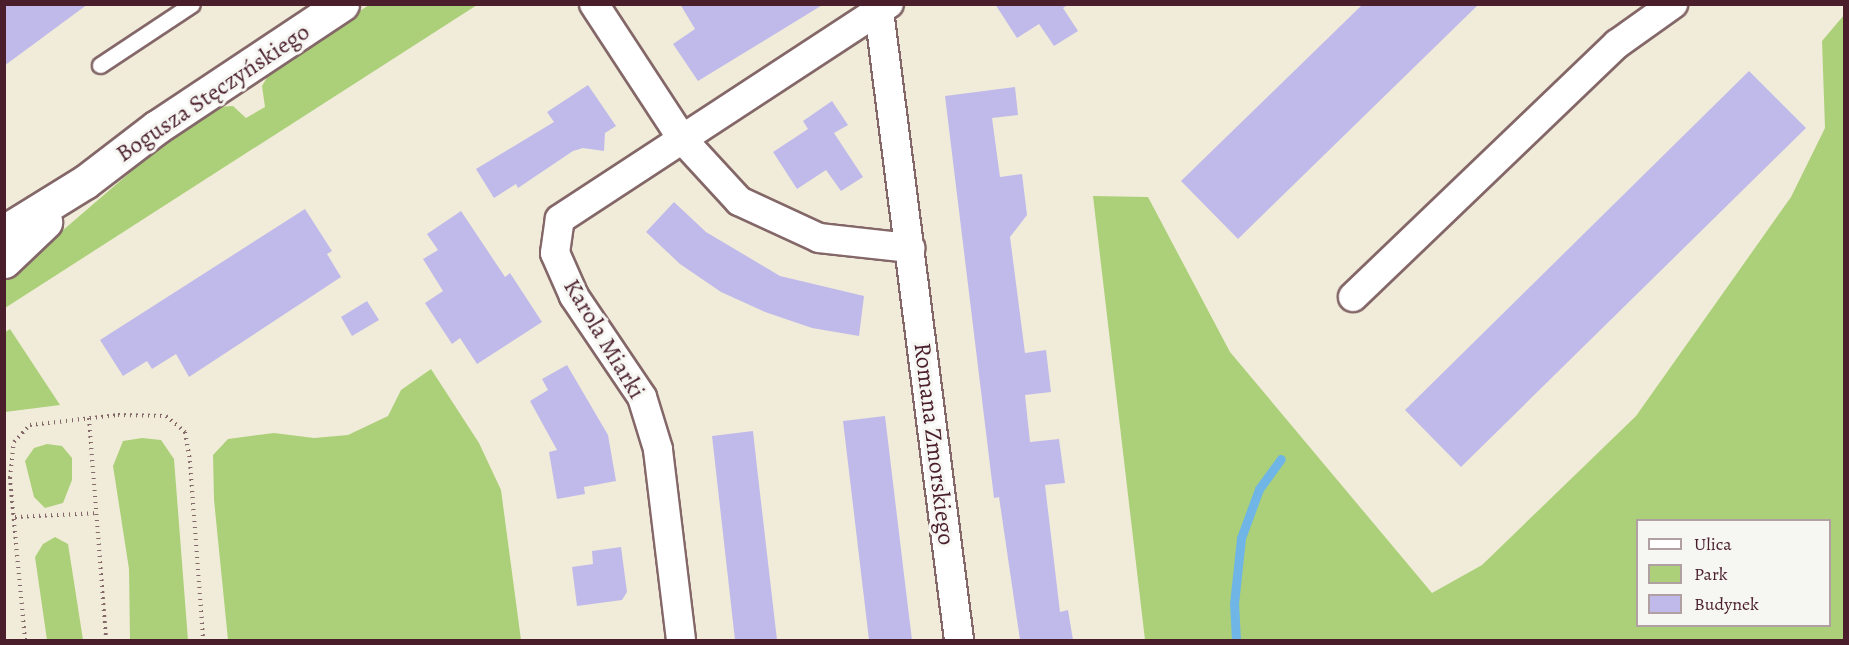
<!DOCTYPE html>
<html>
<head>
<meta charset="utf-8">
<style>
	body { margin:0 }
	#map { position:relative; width:1849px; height:645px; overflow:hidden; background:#f1ecd9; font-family:Alegreya,serif }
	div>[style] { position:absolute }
	.green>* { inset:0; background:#acd079 }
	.stream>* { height:9px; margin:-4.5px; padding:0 4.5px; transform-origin:4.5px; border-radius:4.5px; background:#6fb5e6 }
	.building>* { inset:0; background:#c0baea }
	.path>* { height:4px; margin-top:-2px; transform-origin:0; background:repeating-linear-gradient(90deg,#846768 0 1.5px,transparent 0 6px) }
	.roads { filter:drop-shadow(2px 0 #846768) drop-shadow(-2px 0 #846768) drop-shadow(0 2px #846768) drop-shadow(0 -2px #846768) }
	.lane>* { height:15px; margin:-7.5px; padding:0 7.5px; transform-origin:7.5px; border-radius:7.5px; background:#fff }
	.street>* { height:28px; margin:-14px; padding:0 14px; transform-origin:14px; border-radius:14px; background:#fff }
	.secondary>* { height:33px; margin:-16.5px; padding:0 16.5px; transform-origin:16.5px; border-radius:16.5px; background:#fff }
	span { translate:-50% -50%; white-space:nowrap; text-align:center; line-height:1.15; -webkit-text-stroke:6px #f6f6f2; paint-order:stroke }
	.street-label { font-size:24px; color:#4a1f2b }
	.frame { position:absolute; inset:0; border:6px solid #4a1f2b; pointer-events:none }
	.legend { position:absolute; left:1636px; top:519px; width:195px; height:108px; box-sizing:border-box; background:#f6f6f2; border:2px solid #b1a0a2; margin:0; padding:8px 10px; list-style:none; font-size:18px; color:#4a1f2b }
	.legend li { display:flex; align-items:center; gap:12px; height:30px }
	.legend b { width:30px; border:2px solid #b1a0a2 }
</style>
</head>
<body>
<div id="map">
	<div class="green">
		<i style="clip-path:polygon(369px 5px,477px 5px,5px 308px,5px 280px,155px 151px,217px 107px,233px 106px,246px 118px,265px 107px,262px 86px,272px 69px)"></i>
		<i style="clip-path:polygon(evenodd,1844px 15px,1844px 640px,1145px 640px,1093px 196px,1148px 197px,1230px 352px,1432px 593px,1482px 565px,1636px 416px,1791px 197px,1825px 128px,1822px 41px,1844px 15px,1638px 520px,1830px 520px,1830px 626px,1638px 626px,1638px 520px)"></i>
		<i style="clip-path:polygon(10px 329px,60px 405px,5px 412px,5px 332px)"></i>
		<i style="clip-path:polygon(431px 369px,479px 443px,501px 490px,521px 640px,228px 640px,214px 500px,213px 455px,228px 439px,274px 433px,314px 438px,348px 435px,388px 416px,401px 390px)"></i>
		<i style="clip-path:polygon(142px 438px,161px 440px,174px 459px,188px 640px,130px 640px,129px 569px,113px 466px,123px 441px)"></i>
		<i style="clip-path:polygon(47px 444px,62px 446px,72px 458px,72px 480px,63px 503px,45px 508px,34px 497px,25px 461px,34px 448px)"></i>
		<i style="clip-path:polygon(55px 537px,68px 544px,83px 640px,47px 640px,35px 557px,43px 544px)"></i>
	</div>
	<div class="stream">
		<i style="left:1236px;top:640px;width:36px;rotate:-93deg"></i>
		<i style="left:1234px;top:604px;width:66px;rotate:-83.9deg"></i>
		<i style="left:1241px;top:538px;width:52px;rotate:-69.8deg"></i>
		<i style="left:1259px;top:489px;width:37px;rotate:-54deg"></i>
	</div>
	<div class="building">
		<i style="clip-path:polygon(4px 4px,88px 4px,4px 66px)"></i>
		<i style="clip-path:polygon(680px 4px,824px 4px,698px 81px,673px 44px,695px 29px)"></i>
		<i style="clip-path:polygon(995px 4px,1069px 4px,1063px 8px,1078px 31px,1054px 46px,1039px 24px,1017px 38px)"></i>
		<i style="clip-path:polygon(1363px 4px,1479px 4px,1238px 239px,1181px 181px)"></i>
		<i style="clip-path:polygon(1749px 71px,1806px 128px,1461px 467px,1405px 410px)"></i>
		<i style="clip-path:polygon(588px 85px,616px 126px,605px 133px,604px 151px,583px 148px,573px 151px,518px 188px,516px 184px,494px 198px,476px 169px,554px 122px,547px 112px)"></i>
		<i style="clip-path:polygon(1015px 87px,1018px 115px,992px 118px,1000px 177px,1022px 174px,1027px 215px,1010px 237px,1025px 353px,1046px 350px,1051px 392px,1025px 395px,1030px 442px,1059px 439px,1065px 483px,1045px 485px,1060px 612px,1068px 610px,1073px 640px,1020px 640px,999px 497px,994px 498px,945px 96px)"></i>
		<i style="clip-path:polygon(832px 101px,848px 125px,834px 133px,863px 177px,841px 191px,826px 170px,797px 189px,773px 152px,808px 129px,803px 121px)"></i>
		<i style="clip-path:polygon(674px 202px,706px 232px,780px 276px,864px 296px,859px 336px,812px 328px,765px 312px,721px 292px,680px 264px,646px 232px)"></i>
		<i style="clip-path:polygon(305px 209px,332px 251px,327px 254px,341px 277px,189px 377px,176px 354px,152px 369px,147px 361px,123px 376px,100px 340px)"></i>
		<i style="clip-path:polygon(461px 211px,505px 277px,510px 273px,542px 322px,477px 364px,460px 338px,452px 344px,425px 303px,443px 291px,423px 259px,438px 250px,427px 234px)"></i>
		<i style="clip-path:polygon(367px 301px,379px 320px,352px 336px,341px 317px)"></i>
		<i style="clip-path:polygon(567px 365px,608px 435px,616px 481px,584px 487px,585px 494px,557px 499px,549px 452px,557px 450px,530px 401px,548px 390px,542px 379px)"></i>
		<i style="clip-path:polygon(885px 416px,906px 591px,912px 640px,869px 640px,843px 421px)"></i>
		<i style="clip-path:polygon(753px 431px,758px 476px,777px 640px,735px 640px,712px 436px)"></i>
		<i style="clip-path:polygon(621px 547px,627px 592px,622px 600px,577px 606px,572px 567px,593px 564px,592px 551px)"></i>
	</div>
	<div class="path">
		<i style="left:89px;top:418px;width:223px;rotate:85.6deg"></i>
		<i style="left:15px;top:517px;width:83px;rotate:-2.8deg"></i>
		<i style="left:25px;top:640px;width:163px;rotate:-95.3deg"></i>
		<i style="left:10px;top:478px;width:36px;rotate:-84deg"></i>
		<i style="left:14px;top:442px;width:23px;rotate:-47deg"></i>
		<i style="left:30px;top:425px;width:89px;rotate:-6.5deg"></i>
		<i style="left:118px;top:415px;width:48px;rotate:1.2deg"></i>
		<i style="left:166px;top:416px;width:25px;rotate:40deg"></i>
		<i style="left:185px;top:432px;width:29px;rotate:80deg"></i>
		<i style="left:190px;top:461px;width:179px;rotate:85.8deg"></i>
	</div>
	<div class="roads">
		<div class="lane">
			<i style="left:100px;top:65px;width:110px;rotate:-33.5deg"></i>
		</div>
		<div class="street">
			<i style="left:594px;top:4px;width:163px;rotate:56.8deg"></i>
			<i style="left:683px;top:140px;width:83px;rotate:47.4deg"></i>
			<i style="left:739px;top:201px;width:88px;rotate:24.8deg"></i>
			<i style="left:819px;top:238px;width:92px;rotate:6.3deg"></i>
			<i style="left:879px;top:11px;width:634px;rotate:82.75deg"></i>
			<i style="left:1353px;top:297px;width:366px;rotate:-43.8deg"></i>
			<i style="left:1617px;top:44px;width:69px;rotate:-35.5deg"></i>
			<i style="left:681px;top:640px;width:192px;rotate:-96.9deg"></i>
			<i style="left:658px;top:449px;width:54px;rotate:-107.1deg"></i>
			<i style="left:642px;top:397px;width:122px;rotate:-124deg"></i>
			<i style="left:574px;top:296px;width:47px;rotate:-113.8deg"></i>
			<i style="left:555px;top:253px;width:34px;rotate:-82deg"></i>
			<i style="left:560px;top:219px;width:393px;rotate:-33.2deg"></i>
		</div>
		<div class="secondary">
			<i style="left:4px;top:232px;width:95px;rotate:-31.7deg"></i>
			<i style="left:85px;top:182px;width:91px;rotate:-37.4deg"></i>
			<i style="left:157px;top:127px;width:222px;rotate:-33.6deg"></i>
			<i style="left:4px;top:261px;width:57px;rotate:-43.6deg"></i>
		</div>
	</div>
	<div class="street-label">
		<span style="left:213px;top:93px;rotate:-34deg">Bogusza Stęczyńskiego</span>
		<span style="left:604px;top:339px;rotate:59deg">Karola Miarki</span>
		<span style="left:934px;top:444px;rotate:83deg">Romana Zmorskiego</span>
	</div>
	<div class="frame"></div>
	<ul class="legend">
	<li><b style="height:8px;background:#fff"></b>Ulica</li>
	<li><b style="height:16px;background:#acd079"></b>Park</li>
	<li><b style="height:16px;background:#c0baea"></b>Budynek</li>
	</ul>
</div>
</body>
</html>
